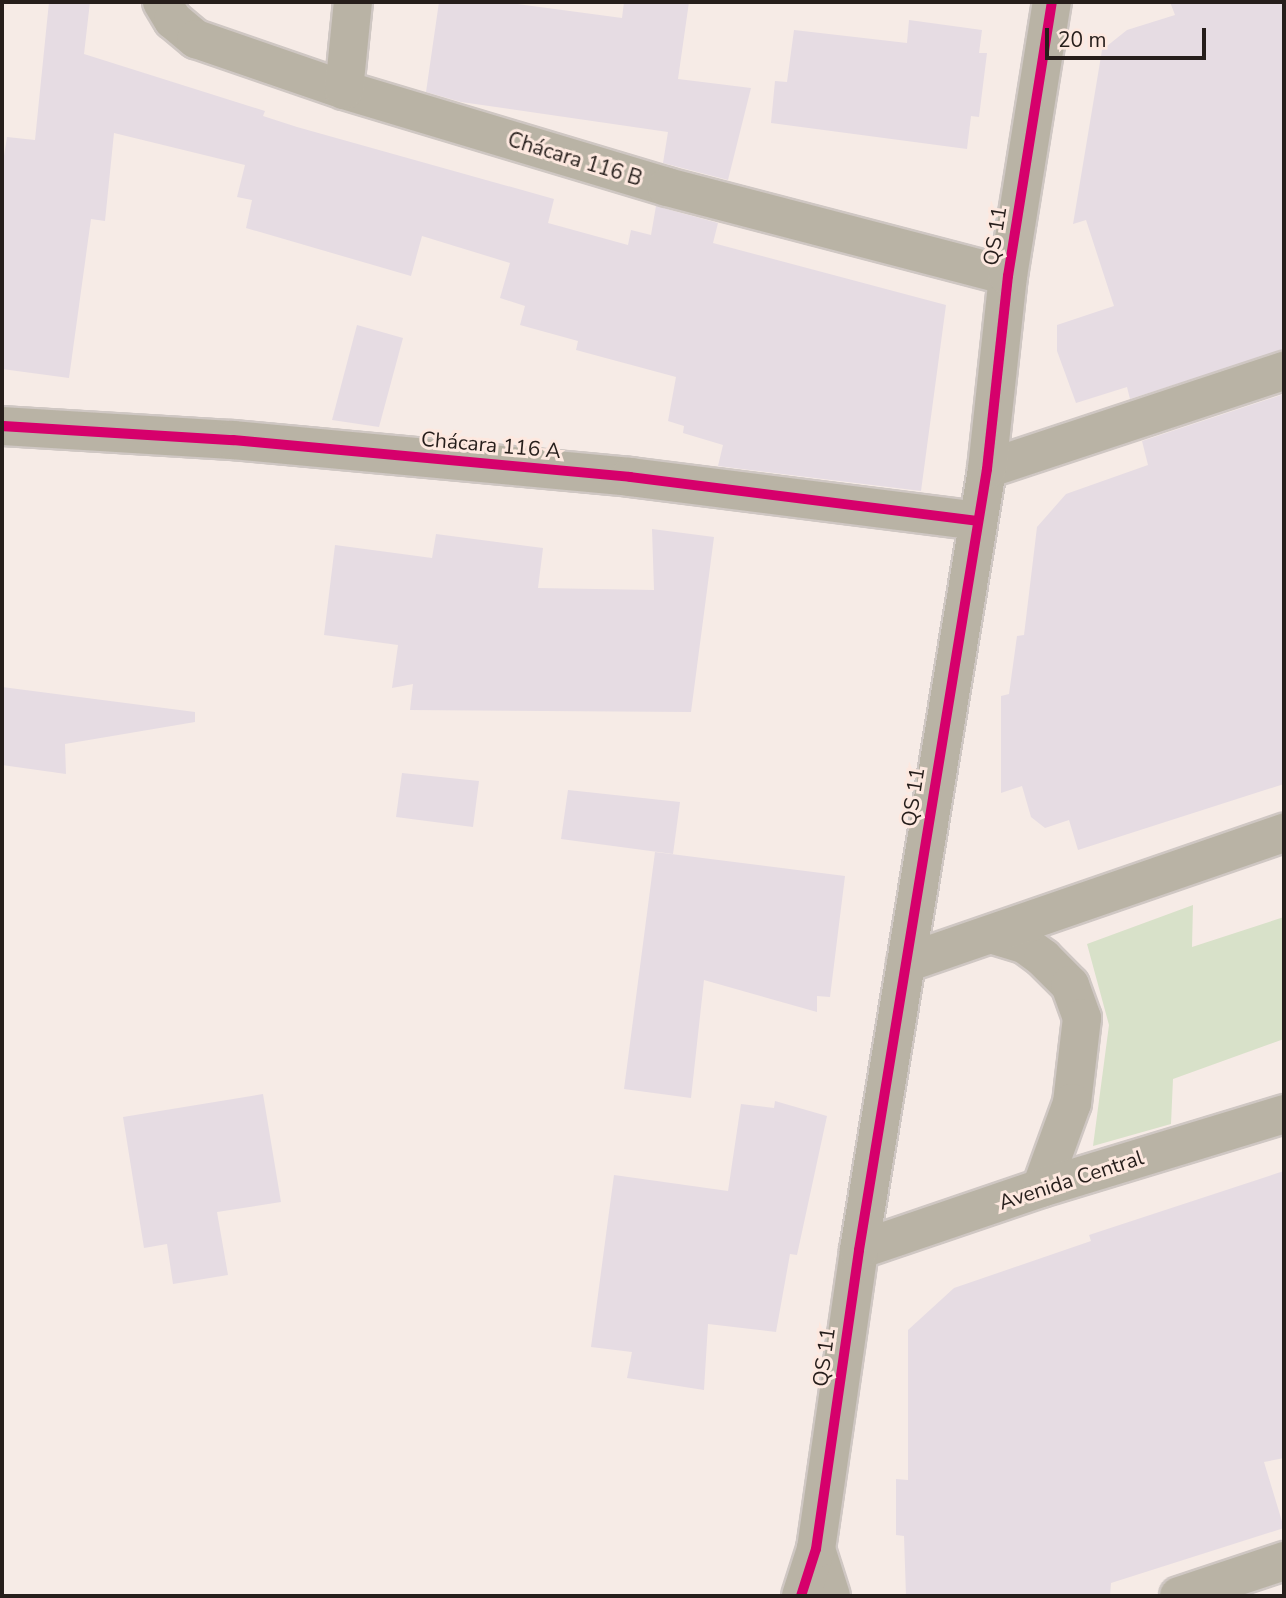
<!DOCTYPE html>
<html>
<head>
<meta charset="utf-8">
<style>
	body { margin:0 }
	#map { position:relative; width:1286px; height:1598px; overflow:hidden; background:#f6ebe6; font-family:"Nunito Sans",sans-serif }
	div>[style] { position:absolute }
	.green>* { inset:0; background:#d8e1c9 }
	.building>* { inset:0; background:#e6dce3 }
	.roads { filter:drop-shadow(2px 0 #cfc7c3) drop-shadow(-2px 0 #cfc7c3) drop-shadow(0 2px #cfc7c3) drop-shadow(0 -2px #cfc7c3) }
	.minor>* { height:38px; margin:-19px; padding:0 19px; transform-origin:19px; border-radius:19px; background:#b9b3a5 }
	.tertiary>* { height:38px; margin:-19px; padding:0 19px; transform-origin:19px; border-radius:19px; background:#b9b3a5 }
	.cycleway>* { height:10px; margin:-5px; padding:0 5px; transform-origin:5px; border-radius:5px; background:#d6006c }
	span { translate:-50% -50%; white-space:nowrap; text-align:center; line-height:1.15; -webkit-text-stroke:6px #fde8df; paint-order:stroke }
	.street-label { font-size:21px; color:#261e1b }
	.frame { position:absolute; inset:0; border:4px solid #261e1b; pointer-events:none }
	.scale { position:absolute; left:1045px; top:28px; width:161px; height:32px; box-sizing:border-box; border:4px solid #261e1b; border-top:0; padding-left:9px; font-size:21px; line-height:24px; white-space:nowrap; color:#261e1b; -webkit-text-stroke:5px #fde8df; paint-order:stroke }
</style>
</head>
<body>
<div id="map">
	<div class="green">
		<i style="clip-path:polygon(1193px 905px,1192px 947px,1284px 917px,1284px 1039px,1173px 1079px,1171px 1124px,1093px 1146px,1109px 1025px,1087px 944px)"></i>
	</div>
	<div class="building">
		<i style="clip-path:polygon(49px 2px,90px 2px,84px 54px,265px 111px,263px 116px,297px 127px,554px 199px,548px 223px,628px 245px,631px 230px,651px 235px,656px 206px,718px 223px,713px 243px,946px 305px,921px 491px,718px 466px,723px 445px,683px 433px,684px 426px,668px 421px,676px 377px,576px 350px,578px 341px,520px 325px,525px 306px,500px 298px,510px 263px,422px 236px,411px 276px,246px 228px,252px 200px,237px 197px,245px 165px,114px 133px,105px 221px,91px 219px,69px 378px,2px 369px,2px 168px,7px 137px,35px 140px)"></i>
		<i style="clip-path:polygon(439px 2px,502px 2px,622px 18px,624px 2px,689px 2px,678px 79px,751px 88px,728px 180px,663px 163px,668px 132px,461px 102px,426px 92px)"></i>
		<i style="clip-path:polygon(1170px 2px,1284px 2px,1284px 350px,1130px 399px,1127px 387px,1076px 403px,1057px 351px,1057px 325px,1114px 306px,1086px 220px,1073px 224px,1102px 50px,1127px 30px,1175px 15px)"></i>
		<i style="clip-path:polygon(909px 20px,982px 30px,979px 53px,987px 53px,979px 117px,971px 116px,967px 149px,771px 123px,775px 81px,787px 82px,794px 30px,907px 43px)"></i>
		<i style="clip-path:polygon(357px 325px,403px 338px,379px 427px,332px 420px)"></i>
		<i style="clip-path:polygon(1284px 394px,1284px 784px,1078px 850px,1069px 820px,1045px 828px,1031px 817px,1022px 786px,1001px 793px,1001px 696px,1009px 694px,1017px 636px,1024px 635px,1037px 527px,1066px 494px,1148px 465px,1142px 441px)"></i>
		<i style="clip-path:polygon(652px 529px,714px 537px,691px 712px,410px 710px,413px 684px,392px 688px,398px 645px,324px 635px,335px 545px,432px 558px,436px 534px,543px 548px,538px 588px,654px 590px)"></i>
		<i style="clip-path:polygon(2px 687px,195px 712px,195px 722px,65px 744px,66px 774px,2px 765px)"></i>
		<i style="clip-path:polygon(402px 773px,479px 781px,473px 827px,396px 817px)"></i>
		<i style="clip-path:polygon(568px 790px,680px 802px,673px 854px,561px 839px)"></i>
		<i style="clip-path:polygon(655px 852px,845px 876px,830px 997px,817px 996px,817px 1012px,704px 980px,691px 1098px,624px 1089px)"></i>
		<i style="clip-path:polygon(263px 1094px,281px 1202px,217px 1212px,228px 1275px,173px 1284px,167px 1244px,144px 1248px,123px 1117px)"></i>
		<i style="clip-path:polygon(775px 1101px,827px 1116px,797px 1255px,790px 1254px,776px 1332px,708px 1324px,704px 1390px,627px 1378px,632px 1352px,591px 1347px,614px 1175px,728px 1191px,741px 1104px,774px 1108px)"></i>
		<i style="clip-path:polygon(1284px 1171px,1284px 1458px,1264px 1462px,1284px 1528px,1111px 1583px,1110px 1596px,906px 1596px,904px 1536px,896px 1535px,896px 1479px,908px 1480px,908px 1330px,954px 1288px,1091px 1241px,1089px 1235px)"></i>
	</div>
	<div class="roads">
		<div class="minor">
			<i style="left:162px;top:2px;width:21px;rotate:59deg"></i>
			<i style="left:173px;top:20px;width:30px;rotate:40deg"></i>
			<i style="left:196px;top:39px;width:157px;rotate:19deg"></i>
			<i style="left:344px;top:90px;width:337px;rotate:16.7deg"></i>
			<i style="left:667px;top:187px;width:352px;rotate:14.6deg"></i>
			<i style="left:344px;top:90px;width:88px;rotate:-84.2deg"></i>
			<i style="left:2px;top:426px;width:231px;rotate:3.5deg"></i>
			<i style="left:233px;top:440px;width:399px;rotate:5.3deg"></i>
			<i style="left:630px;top:477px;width:349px;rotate:7.2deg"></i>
			<i style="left:987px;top:469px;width:313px;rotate:-18.3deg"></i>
			<i style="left:1179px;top:1596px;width:111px;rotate:-18.4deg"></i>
		</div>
		<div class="tertiary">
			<i style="left:994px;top:935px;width:31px;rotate:17deg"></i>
			<i style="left:1024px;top:944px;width:24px;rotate:36deg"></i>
			<i style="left:1043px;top:958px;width:38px;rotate:45deg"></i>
			<i style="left:1070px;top:985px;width:35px;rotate:70deg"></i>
			<i style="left:1082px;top:1018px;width:86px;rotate:96.7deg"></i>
			<i style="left:1072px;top:1103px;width:90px;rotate:110deg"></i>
			<i style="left:906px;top:963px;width:400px;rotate:-19deg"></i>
			<i style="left:859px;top:1250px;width:192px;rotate:-18.8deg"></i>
			<i style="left:1041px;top:1188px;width:254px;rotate:-16.9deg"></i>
			<i style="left:816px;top:1549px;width:49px;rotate:72.3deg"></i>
			<i style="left:801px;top:1596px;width:49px;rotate:-72.3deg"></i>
			<i style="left:816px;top:1549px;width:302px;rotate:-81.8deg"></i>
			<i style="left:859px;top:1250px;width:791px;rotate:-80.69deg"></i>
			<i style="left:987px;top:469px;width:194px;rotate:-83.8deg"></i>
			<i style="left:1008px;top:276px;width:278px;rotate:-80.9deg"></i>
		</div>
	</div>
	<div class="cycleway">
		<i style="left:2px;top:426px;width:231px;rotate:3.5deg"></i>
		<i style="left:233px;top:440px;width:399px;rotate:5.3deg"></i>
		<i style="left:630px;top:477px;width:349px;rotate:7.2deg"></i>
		<i style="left:801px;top:1596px;width:49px;rotate:-72.3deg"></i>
		<i style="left:816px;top:1549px;width:302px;rotate:-81.8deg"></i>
		<i style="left:859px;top:1250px;width:791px;rotate:-80.69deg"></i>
		<i style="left:987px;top:469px;width:194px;rotate:-83.8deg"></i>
		<i style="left:1008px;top:276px;width:278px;rotate:-80.9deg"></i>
	</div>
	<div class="street-label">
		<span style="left:575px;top:159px;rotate:17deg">Chácara 116 B</span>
		<span style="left:995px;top:236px;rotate:-81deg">QS 11</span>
		<span style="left:491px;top:445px;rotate:5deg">Chácara 116 A</span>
		<span style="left:913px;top:797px;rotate:-81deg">QS 11</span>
		<span style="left:1071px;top:1180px;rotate:-18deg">Avenida Central</span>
		<span style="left:824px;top:1357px;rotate:-82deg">QS 11</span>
	</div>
	<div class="frame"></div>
	<div class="scale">20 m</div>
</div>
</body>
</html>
